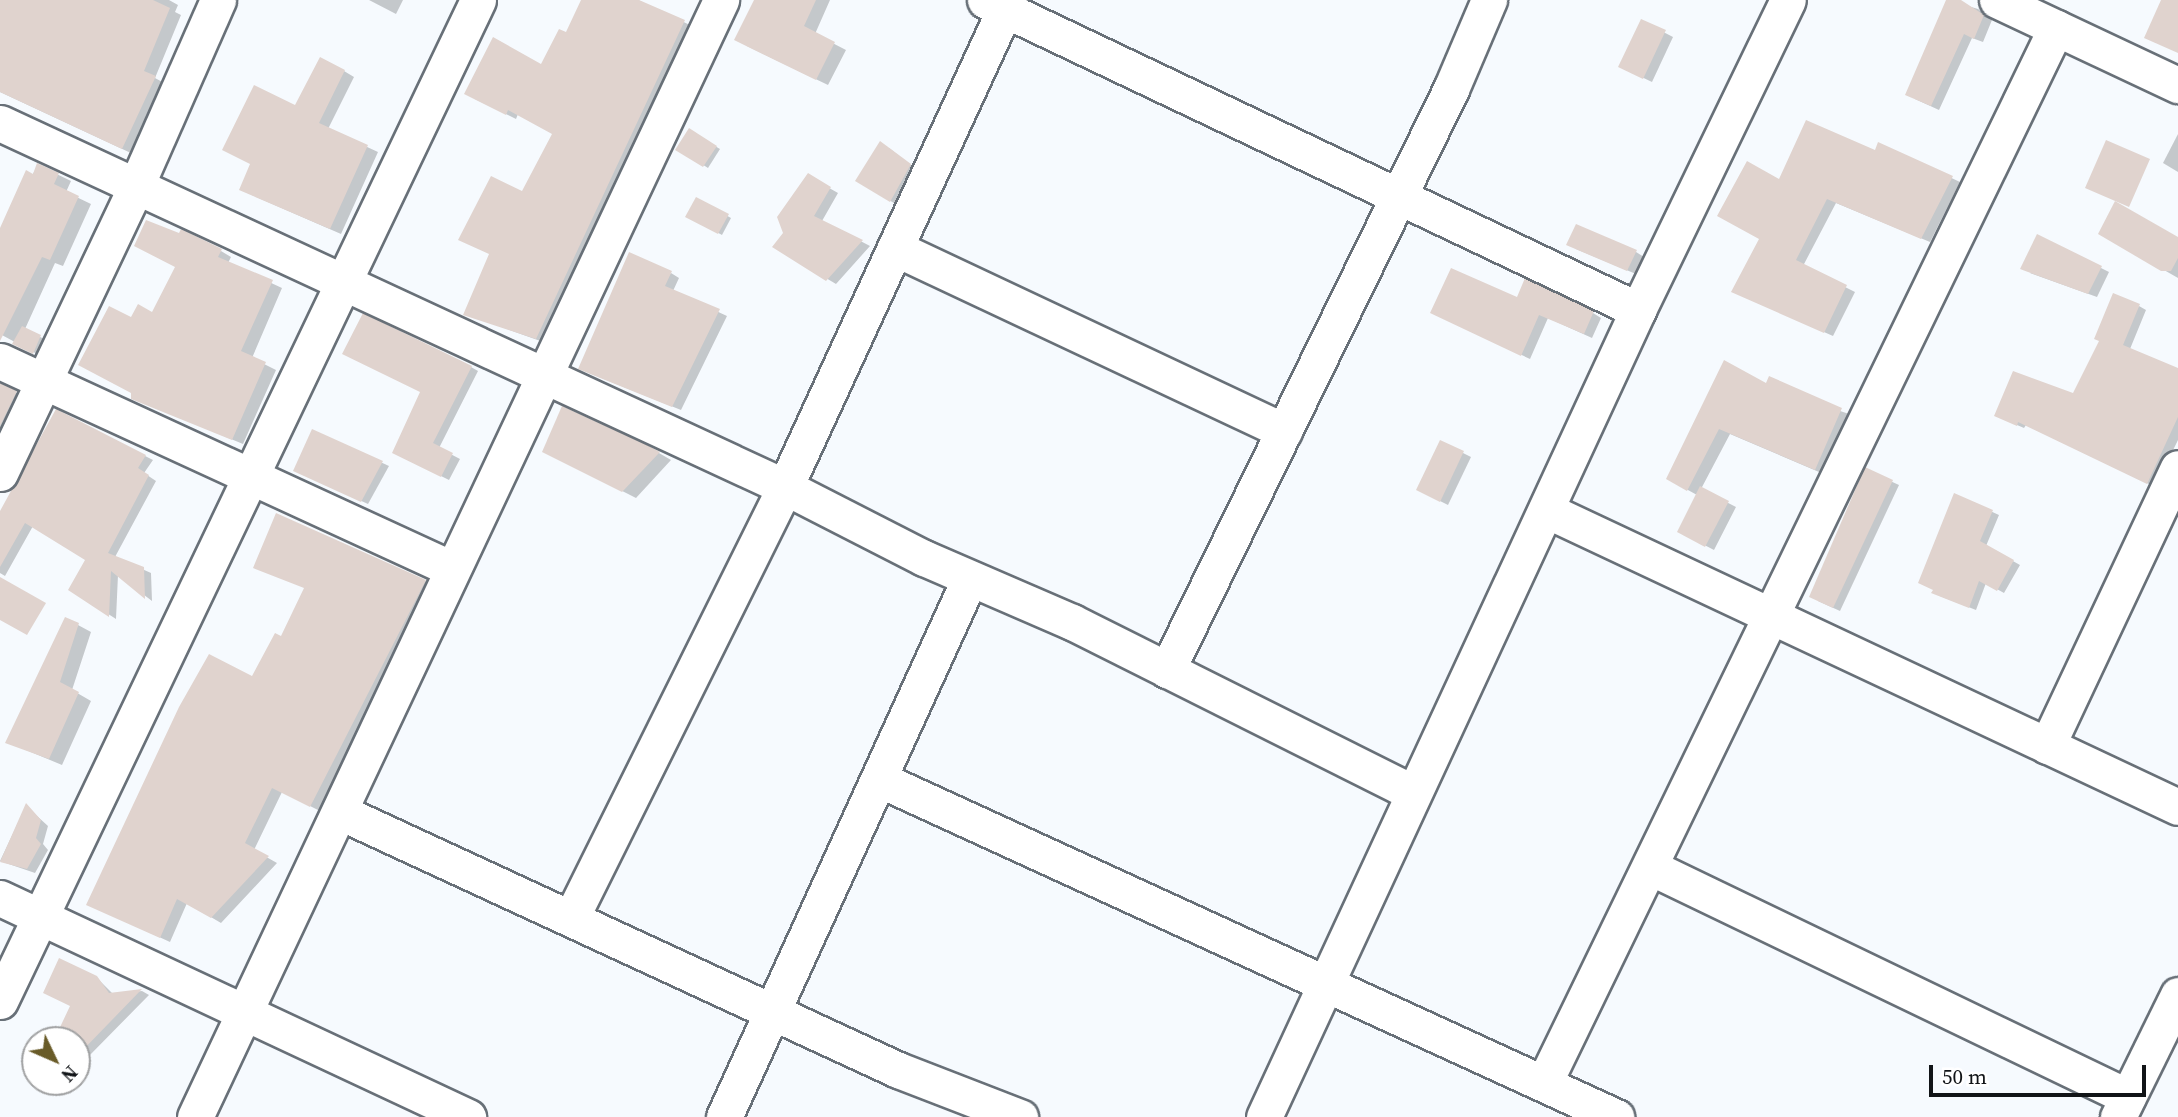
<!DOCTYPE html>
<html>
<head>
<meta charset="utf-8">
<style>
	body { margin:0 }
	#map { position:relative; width:2178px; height:1117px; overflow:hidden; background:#f6fafe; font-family:"Source Serif 4",serif }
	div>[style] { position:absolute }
	.shadow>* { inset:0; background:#0003 }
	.building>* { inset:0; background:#e0d3ce }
	.roads { filter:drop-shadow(2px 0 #687078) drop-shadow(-2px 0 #687078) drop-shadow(0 2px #687078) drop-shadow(0 -2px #687078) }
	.minor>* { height:35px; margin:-17.5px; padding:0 17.5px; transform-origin:17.5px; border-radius:17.5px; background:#fff }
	span { translate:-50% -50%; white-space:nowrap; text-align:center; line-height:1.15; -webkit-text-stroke:7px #fff; paint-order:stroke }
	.north { position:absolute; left:21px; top:1026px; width:70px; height:70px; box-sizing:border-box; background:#fff; border:2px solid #a0a1a2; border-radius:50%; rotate:134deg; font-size:19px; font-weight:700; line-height:28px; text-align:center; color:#111417 }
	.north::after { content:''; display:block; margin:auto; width:24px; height:32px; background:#695b28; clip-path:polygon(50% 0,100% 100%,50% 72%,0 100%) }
	.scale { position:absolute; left:1929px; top:1065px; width:217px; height:32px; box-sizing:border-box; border:4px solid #111417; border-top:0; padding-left:9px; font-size:21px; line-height:24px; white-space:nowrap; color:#111417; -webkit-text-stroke:5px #fff; paint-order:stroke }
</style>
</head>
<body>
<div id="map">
	<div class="shadow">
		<i style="clip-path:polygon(17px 0,169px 0,178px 5px,175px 12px,181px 15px,155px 78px,166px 84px,133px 154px,0 92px,0 8px)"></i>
		<i style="clip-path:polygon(369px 0,403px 0,396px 14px)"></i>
		<i style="clip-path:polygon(583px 0,638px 0,694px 27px,546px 343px,465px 314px,554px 133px,518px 114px,516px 119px,475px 99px,542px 67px,567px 34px)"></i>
		<i style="clip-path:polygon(756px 0,830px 0,815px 34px,846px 50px,828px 85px,747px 46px)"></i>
		<i style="clip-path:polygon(1948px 0,1978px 9px,1992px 20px,1983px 42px,1972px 38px,1939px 110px,1915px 99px)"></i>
		<i style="clip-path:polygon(1642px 21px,1673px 37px,1652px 82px,1629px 71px)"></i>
		<i style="clip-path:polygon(344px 71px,354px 77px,328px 129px,378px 152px,341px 234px,252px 195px,252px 164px,296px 108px)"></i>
		<i style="clip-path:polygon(689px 131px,720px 149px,708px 168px,678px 149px)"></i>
		<i style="clip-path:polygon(2178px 134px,2178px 172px,2163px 163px)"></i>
		<i style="clip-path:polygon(1879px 144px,1960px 182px,1930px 242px,1836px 203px,1803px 266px,1855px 292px,1833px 336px,1742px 296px,1780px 182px,1876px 152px)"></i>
		<i style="clip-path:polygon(889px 148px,918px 171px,899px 206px,857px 181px)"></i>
		<i style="clip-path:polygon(38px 165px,71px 181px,66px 192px,91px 204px,63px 266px,55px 263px,25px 329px,44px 339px,37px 354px,0 334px,0 232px)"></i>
		<i style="clip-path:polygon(808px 176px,838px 193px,822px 221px,870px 246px,836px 284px,774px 247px,785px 234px)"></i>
		<i style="clip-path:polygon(697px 199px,731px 218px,722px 235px,688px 216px)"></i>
		<i style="clip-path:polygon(2108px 238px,2178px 239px,2178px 278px)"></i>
		<i style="clip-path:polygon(1576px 249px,1636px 252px,1644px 257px,1636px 274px)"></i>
		<i style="clip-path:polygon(221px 251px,231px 257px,228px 263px,282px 288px,252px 358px,276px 370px,243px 444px,132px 398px,132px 320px,153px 314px,177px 267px)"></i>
		<i style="clip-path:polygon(2101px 268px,2109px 272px,2097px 297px,2030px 273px)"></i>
		<i style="clip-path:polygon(671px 273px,679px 278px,673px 291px,727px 316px,681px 410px,589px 373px)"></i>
		<i style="clip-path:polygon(1517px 299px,1593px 313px,1601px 318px,1592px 338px,1548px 318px,1530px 359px,1441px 317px)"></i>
		<i style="clip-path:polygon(2139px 306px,2146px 310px,2130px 349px,2178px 370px,2178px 440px,2155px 487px,2026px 425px,2024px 428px,2003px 419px,2074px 396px)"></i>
		<i style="clip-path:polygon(1724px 363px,1766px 386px,1852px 415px,1826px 475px,1730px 434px,1701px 489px,1736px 507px,1714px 550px,1687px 536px,1697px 495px,1668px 479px)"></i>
		<i style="clip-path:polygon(471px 367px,478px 371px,439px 448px,460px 459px,449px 480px,401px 456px)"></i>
		<i style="clip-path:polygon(0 385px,26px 398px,0 438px)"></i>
		<i style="clip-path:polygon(563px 408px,659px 453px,671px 460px,636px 498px,557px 458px)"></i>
		<i style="clip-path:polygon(56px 411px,153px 460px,144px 473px,156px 481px,115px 557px,151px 573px,152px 601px,118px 575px,116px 619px,71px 590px,87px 559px,33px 526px,5px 576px,0 573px,0 514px)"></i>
		<i style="clip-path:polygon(313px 431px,389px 466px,368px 504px,302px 474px)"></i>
		<i style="clip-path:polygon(1441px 442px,1471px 457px,1448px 505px,1426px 494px)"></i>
		<i style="clip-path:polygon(1866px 470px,1899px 485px,1840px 611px,1818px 601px)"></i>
		<i style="clip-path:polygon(1955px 495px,1999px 515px,1986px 546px,2020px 565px,2004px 593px,1986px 583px,1976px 610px,1940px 596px)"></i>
		<i style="clip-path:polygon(425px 581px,435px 587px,320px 811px,282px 792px,254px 850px,277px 863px,221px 923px,187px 903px,170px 942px,98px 909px,282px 638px,305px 588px)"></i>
		<i style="clip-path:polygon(78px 625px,91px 632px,72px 690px,91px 701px,62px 765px,7px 742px)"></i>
		<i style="clip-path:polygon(26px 806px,48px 826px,43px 844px,48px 850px,35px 873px,0 861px)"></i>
		<i style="clip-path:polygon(96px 977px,113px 994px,142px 991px,149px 995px,88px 1057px,77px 1049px,77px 1040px,68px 1040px)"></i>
	</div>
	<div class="building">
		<i style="clip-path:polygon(0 0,153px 0,170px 8px,144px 71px,156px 76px,122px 149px,0 92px)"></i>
		<i style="clip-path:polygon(581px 0,639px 0,685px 20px,536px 339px,463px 315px,489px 254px,458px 240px,491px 176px,522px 191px,552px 134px,508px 110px,506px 115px,464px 94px,493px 37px,541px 64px,559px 29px,566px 32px)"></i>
		<i style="clip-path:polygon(754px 0,816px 0,804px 26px,835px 42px,816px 80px,734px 40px)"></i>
		<i style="clip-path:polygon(1946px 0,1961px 0,1984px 15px,1974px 39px,1964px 34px,1931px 106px,1905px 95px)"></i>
		<i style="clip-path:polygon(2161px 0,2178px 0,2178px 53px,2144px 38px)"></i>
		<i style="clip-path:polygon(1641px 19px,1666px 30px,1643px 79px,1618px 67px)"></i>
		<i style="clip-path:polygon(320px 57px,345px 70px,319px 123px,368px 145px,330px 229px,239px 190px,250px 164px,222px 150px,254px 85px,295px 105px)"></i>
		<i style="clip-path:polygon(1806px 120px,1875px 150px,1878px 142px,1953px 176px,1921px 239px,1827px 199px,1796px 260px,1847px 285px,1824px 333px,1731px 292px,1759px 239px,1717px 216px,1747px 161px,1779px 179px)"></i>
		<i style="clip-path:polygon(689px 128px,717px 146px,703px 167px,675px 150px)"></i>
		<i style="clip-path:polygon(2106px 140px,2150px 159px,2129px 207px,2085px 188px)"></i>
		<i style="clip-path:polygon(880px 141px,911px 164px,890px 202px,855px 181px)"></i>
		<i style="clip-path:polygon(37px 163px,59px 173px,54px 184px,79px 196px,50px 260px,42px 257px,0 341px,0 228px,26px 170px,33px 174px)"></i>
		<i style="clip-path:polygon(808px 173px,831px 187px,814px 216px,863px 240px,826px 281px,772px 247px,783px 233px,777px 217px)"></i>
		<i style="clip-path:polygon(696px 197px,729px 214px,718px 234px,685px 217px)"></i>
		<i style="clip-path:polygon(2115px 201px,2178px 237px,2178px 258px,2171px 271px,2161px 271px,2098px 234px)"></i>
		<i style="clip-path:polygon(146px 220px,179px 233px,181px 229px,222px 249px,218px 257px,273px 280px,241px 351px,266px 362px,232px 440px,131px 399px,131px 393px,78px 365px,109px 306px,131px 317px,138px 304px,152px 312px,175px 267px,134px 246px)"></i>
		<i style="clip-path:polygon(1576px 224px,1637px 250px,1627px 271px,1566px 245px)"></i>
		<i style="clip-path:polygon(2037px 234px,2102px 266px,2088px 294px,2020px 269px)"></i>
		<i style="clip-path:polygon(629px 252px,672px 271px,665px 286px,720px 309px,672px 407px,578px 369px)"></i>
		<i style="clip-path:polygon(1451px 268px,1517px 297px,1525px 278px,1594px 311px,1584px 334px,1539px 315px,1521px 356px,1430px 313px)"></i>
		<i style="clip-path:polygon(2113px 293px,2140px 304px,2123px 345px,2178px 368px,2178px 417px,2147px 484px,2018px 422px,2017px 426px,1994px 416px,2013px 371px,2073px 393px,2099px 341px,2094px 339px)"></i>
		<i style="clip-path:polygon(363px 313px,472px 366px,433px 443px,453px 453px,441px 477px,392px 453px,420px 392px,342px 354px)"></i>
		<i style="clip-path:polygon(22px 326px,41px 335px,33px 354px,12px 344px)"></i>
		<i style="clip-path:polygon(1724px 360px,1766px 383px,1769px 376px,1842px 408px,1815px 470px,1719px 429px,1687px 491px,1666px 479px)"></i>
		<i style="clip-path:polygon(0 383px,17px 391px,0 426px)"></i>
		<i style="clip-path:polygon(562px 406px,645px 444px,660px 452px,622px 492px,542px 452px)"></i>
		<i style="clip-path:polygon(56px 409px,146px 455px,138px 468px,149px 475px,108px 553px,144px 567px,145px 599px,111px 571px,109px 617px,68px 590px,85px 560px,25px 523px,0 567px,0 511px)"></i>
		<i style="clip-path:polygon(312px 429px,383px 461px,361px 502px,293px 471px)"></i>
		<i style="clip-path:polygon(1440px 440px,1464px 451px,1440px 502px,1416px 490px)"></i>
		<i style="clip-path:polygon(1865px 467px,1893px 480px,1833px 608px,1809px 597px)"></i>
		<i style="clip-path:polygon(1700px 486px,1729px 501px,1705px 547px,1677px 532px)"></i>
		<i style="clip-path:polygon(1954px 493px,1993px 510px,1980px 541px,2014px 560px,1997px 591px,1979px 581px,1969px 608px,1931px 593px,1933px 590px,1918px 583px)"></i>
		<i style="clip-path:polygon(276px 513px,426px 580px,310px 807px,272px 788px,245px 843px,269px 856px,211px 918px,177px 899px,160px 938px,86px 905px,179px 707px,209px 654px,252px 676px,275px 633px,281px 636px,304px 588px,253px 568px)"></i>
		<i style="clip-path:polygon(0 577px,46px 603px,27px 635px,0 620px)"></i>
		<i style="clip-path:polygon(65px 617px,79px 623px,60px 682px,79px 692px,49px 759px,5px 743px)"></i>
		<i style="clip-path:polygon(26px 803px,41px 820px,36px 838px,41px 844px,27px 869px,0 862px)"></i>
		<i style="clip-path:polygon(59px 958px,97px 976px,109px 993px,142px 989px,79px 1054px,77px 1040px,54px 1040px,70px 1006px,43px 993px)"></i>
	</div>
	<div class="roads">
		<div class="minor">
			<i style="left:985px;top:0;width:723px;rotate:25.4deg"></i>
			<i style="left:1997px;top:0;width:200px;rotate:25.2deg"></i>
			<i style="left:0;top:123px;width:865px;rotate:24.88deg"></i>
			<i style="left:785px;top:487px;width:156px;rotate:27.1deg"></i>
			<i style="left:924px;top:558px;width:161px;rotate:23.4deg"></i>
			<i style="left:1072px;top:622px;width:380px;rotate:26.6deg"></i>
			<i style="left:895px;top:248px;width:430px;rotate:25.2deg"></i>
			<i style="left:0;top:361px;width:495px;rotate:24.7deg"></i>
			<i style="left:0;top:473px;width:318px;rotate:-64.6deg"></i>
			<i style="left:136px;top:186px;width:203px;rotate:-66.2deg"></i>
			<i style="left:1546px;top:510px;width:698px;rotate:25.17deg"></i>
			<i style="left:1167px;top:670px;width:647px;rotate:-63.95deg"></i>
			<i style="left:1451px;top:89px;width:97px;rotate:-66.9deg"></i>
			<i style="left:2047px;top:746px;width:307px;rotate:-64.8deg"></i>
			<i style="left:881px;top:780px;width:809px;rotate:24.63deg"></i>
			<i style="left:340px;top:812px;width:615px;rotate:24.81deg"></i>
			<i style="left:898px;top:1070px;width:131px;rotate:21.1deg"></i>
			<i style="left:1650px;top:867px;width:530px;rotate:25.7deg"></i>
			<i style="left:0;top:898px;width:517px;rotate:25.08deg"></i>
			<i style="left:571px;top:918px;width:481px;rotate:-63.6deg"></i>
			<i style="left:785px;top:487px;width:536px;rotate:-65.3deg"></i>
			<i style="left:0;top:1001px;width:1109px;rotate:-64.47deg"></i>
			<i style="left:1544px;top:1083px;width:1173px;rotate:-64.11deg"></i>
			<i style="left:195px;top:1117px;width:1235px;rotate:-64.78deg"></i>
			<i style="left:724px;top:1117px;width:592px;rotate:-65.47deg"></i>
			<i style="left:1264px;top:1117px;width:889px;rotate:-65.13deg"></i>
			<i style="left:1638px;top:310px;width:344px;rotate:-64.2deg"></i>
			<i style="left:2118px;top:1117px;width:136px;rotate:-63.8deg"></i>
		</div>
	</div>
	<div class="north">N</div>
	<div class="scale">50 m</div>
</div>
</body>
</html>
